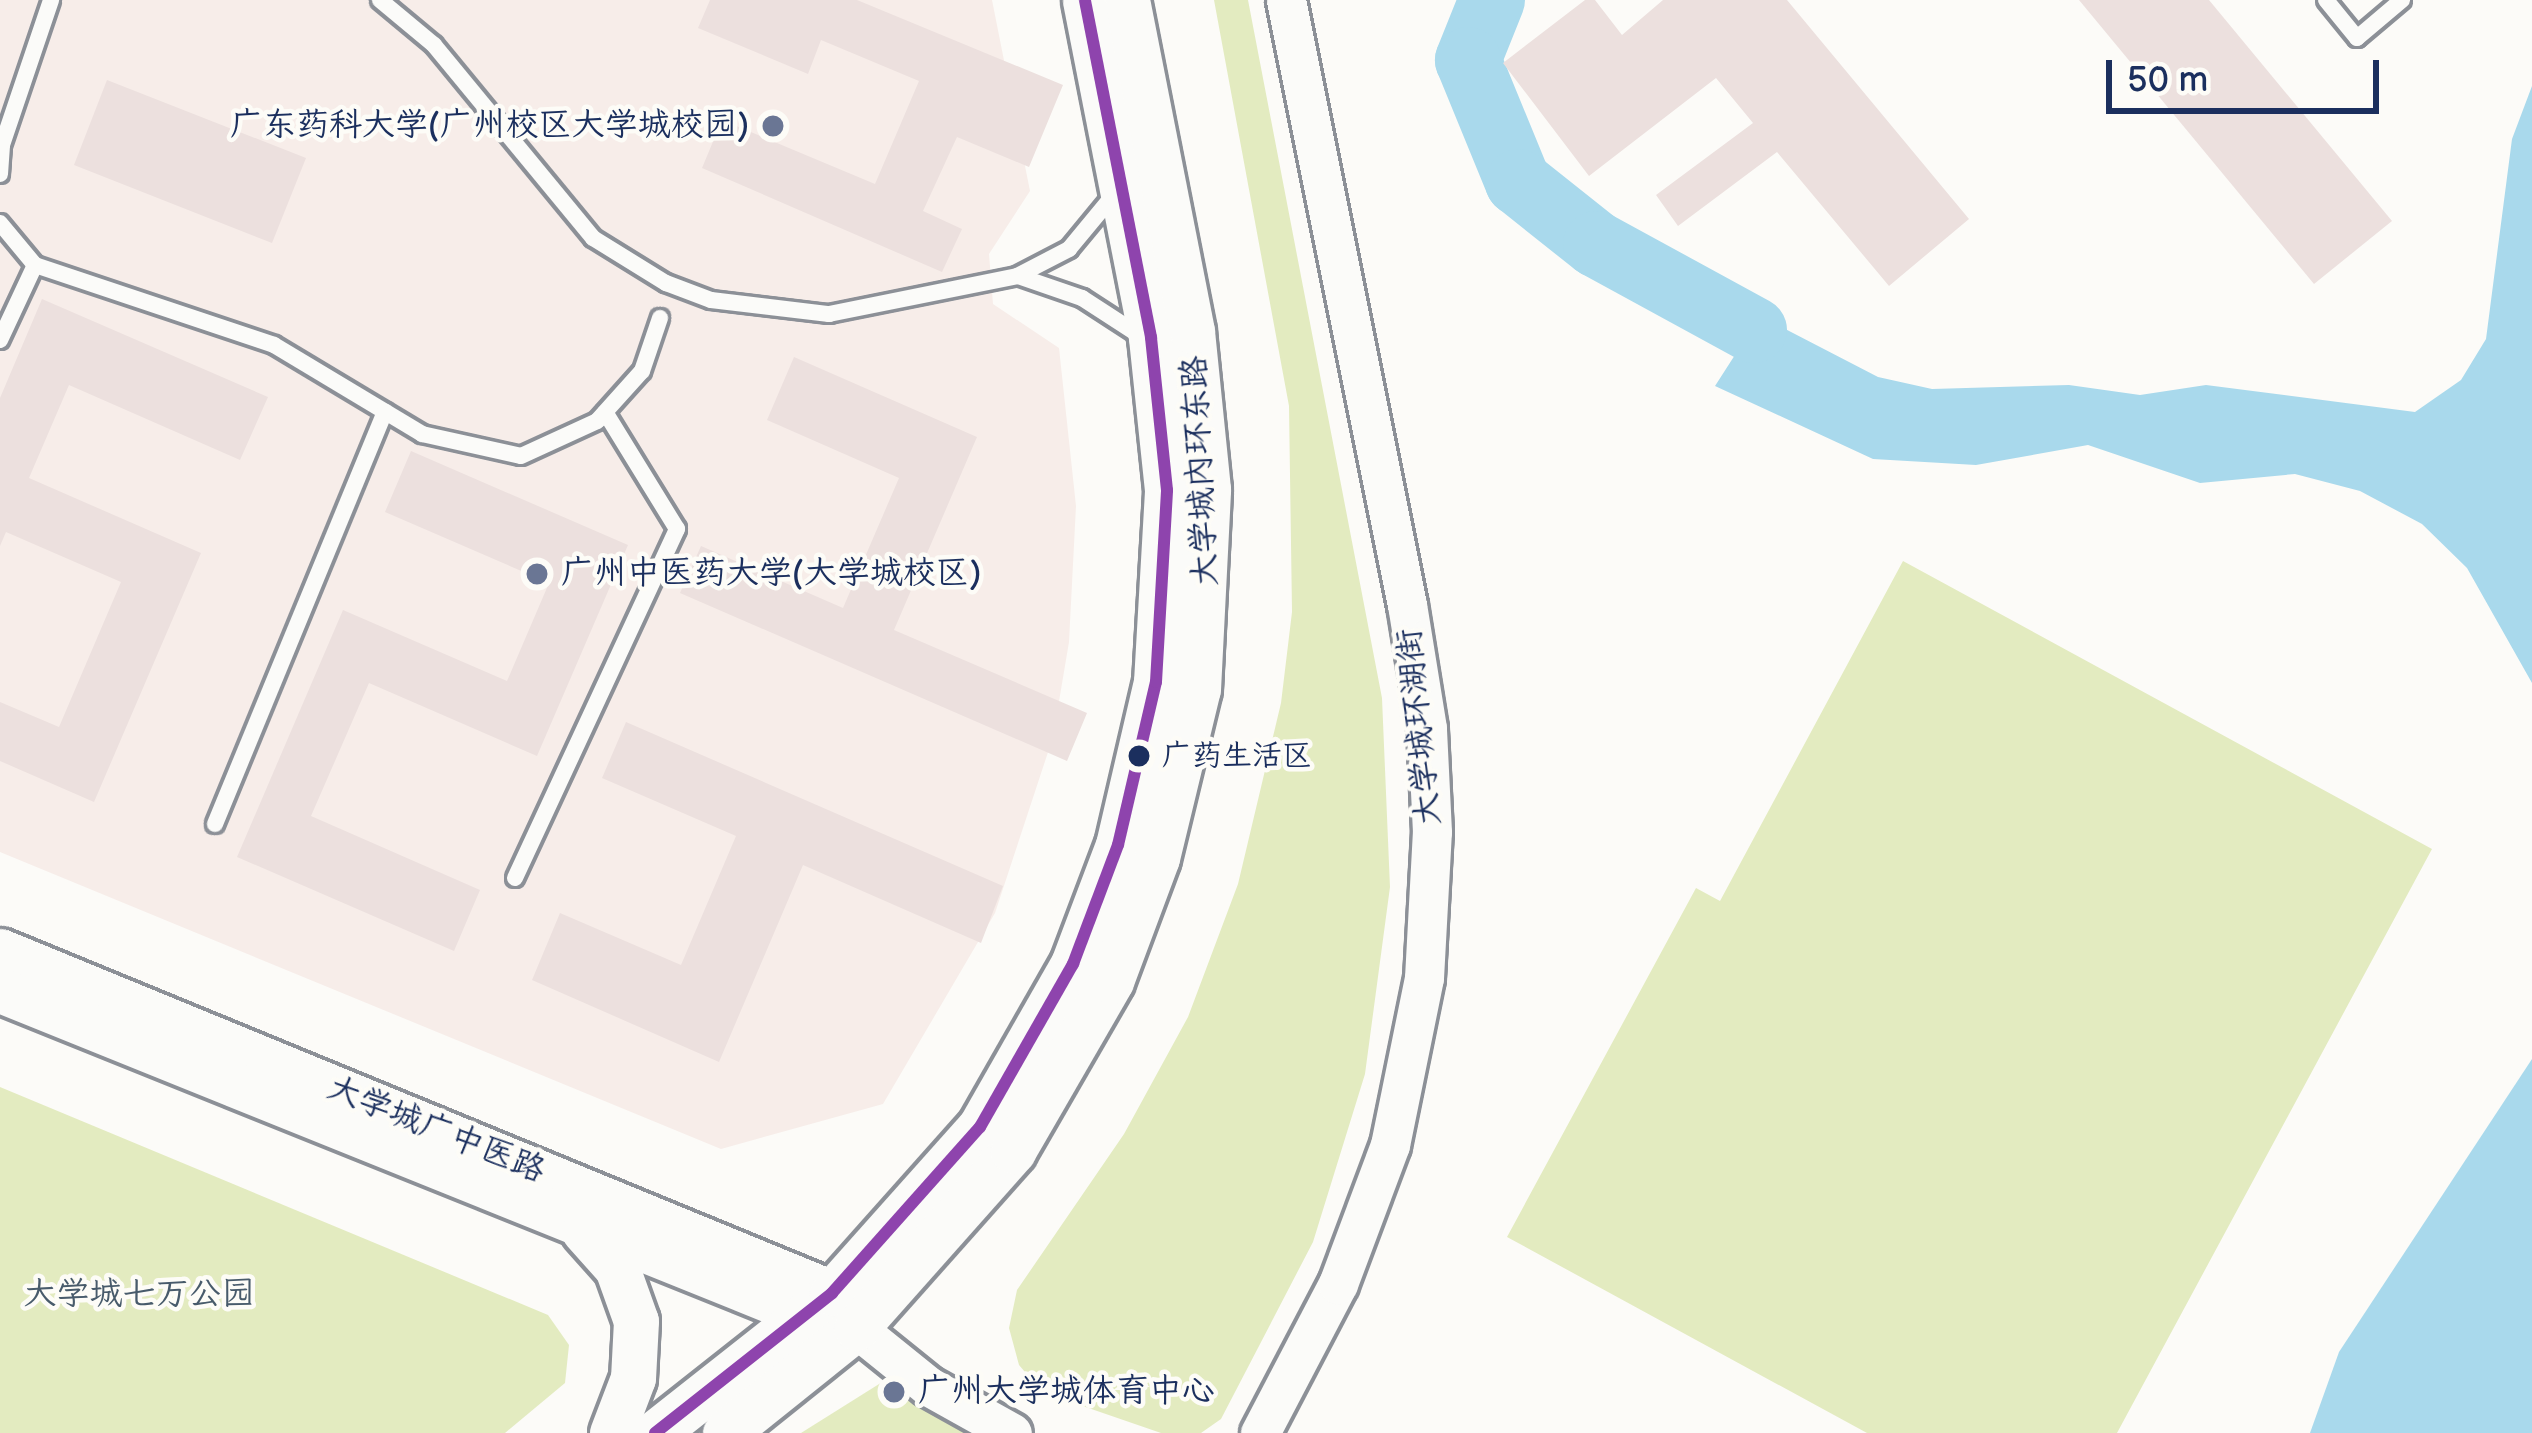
<!DOCTYPE html>
<html>
<head>
<meta charset="utf-8">
<style>
	body { margin:0 }
	#map { position:relative; width:2532px; height:1433px; overflow:hidden; background:#fcfbf8; font-family:"Balsamiq Sans","LXGW WenKai TC",sans-serif }
	div>[style] { position:absolute }
	.built>* { inset:0; background:#f7ede9 }
	.green>* { inset:0; background:#e3ebc0 }
	.water>* { inset:0; background:#a9d9ec }
	.river>* { height:66px; margin:-33px; padding:0 33px; transform-origin:33px; border-radius:33px; background:#a9d9ec }
	.building>* { inset:0; background:#ece0de }
	.roads { filter:drop-shadow(3px 0 #8c9097) drop-shadow(-3px 0 #8c9097) drop-shadow(0 3px #8c9097) drop-shadow(0 -3px #8c9097) }
	.service>* { height:16px; margin:-8px; padding:0 8px; transform-origin:8px; border-radius:8px; background:#fbfbf9 }
	.tertiary>* { height:39px; margin:-19.5px; padding:0 19.5px; transform-origin:19.5px; border-radius:19.5px; background:#fbfbf9 }
	.secondary>* { height:45px; margin:-22.5px; padding:0 22.5px; transform-origin:22.5px; border-radius:22.5px; background:#fbfbf9 }
	.bus-1>* { height:12px; margin:-6px; padding:0 6px; transform-origin:6px; border-radius:6px; background:#8e44ad }
	.dots>* { width:33px; height:33px; translate:-50% -50%; box-sizing:border-box; border:6px solid #fdfcf7; border-radius:50% }
	span { translate:-50% -50%; white-space:nowrap; text-align:center; line-height:1.15; -webkit-text-stroke:9px #fdfcf7; paint-order:stroke }
	.bus-label { font-size:30px; color:#1b2f5e }
	.left { translate:0 -50%; text-align:left }
	.poi-label { font-size:33px; color:#1b2f5e }
	.right { translate:-100% -50%; text-align:right }
	.street-label { font-size:33px; color:#1b2f5e }
	.park-label { font-size:33px; color:#485b6b }
	.scale { position:absolute; left:2106px; top:60px; width:273px; height:54px; box-sizing:border-box; border:6px solid #1b2f5e; border-top:0; padding-left:15px; font-size:36px; line-height:42px; white-space:nowrap; color:#1b2f5e; -webkit-text-stroke:9px #fdfcf7; paint-order:stroke }
</style>
</head>
<body>
<div id="map">
	<div class="built">
		<i style="clip-path:polygon(0 0,992px 0,1030px 191px,989px 254px,993px 304px,1059px 348px,1076px 506px,1069px 642px,1053px 737px,995px 913px,883px 1104px,721px 1149px,0 852px)"></i>
	</div>
	<div class="green">
		<i style="clip-path:polygon(1214px 0,1248px 0,1382px 698px,1390px 887px,1365px 1074px,1313px 1242px,1221px 1419px,1201px 1433px,1161px 1433px,1042px 1392px,1019px 1365px,1009px 1328px,1017px 1290px,1124px 1134px,1188px 1017px,1238px 884px,1281px 703px,1292px 612px,1289px 406px)"></i>
		<i style="clip-path:polygon(1903px 561px,2432px 849px,2117px 1433px,1867px 1433px,1507px 1237px,1696px 888px,1720px 901px)"></i>
		<i style="clip-path:polygon(0 1087px,548px 1315px,569px 1345px,565px 1383px,505px 1433px,0 1433px)"></i>
		<i style="clip-path:polygon(895px 1374px,1019px 1433px,801px 1433px)"></i>
	</div>
	<div class="water">
		<i style="clip-path:polygon(2532px 86px,2532px 683px,2467px 568px,2422px 524px,2360px 491px,2295px 474px,2200px 483px,2088px 445px,1976px 465px,1873px 459px,1715px 386px,1760px 316px,1878px 377px,1932px 389px,2069px 385px,2140px 395px,2206px 385px,2415px 412px,2461px 380px,2486px 339px,2512px 139px)"></i>
		<i style="clip-path:polygon(2532px 1059px,2532px 1433px,2310px 1433px,2339px 1352px)"></i>
	</div>
	<div class="river">
		<i style="left:1492px;top:0;width:65px;rotate:111.8deg"></i>
		<i style="left:1468px;top:60px;width:132px;rotate:67.7deg"></i>
		<i style="left:1518px;top:182px;width:100px;rotate:38.5deg"></i>
		<i style="left:1596px;top:244px;width:180px;rotate:28.6deg"></i>
	</div>
	<div class="building">
		<i style="clip-path:polygon(710px 0,857px 0,1063px 85px,1029px 167px,957px 137px,923px 211px,962px 229px,942px 272px,702px 168px,722px 120px,875px 184px,919px 81px,821px 40px,808px 74px,698px 28px)"></i>
		<i style="clip-path:polygon(1585px 0,1595px 0,1622px 35px,1663px 0,1787px 0,1969px 219px,1889px 286px,1777px 152px,1678px 226px,1656px 195px,1753px 123px,1716px 78px,1589px 176px,1503px 63px)"></i>
		<i style="clip-path:polygon(2079px 0,2209px 0,2392px 221px,2314px 284px)"></i>
		<i style="clip-path:polygon(107px 80px,306px 158px,272px 243px,74px 165px)"></i>
		<i style="clip-path:polygon(42px 299px,268px 397px,240px 460px,69px 385px,29px 478px,201px 553px,94px 802px,0 761px,0 702px,59px 727px,121px 582px,6px 532px,0 546px,0 398px)"></i>
		<i style="clip-path:polygon(794px 357px,977px 437px,894px 630px,1087px 713px,1067px 761px,680px 593px,701px 546px,843px 608px,899px 478px,767px 420px)"></i>
		<i style="clip-path:polygon(411px 451px,628px 545px,537px 756px,369px 683px,311px 816px,480px 890px,454px 951px,237px 857px,343px 610px,507px 681px,549px 583px,385px 512px)"></i>
		<i style="clip-path:polygon(626px 722px,1003px 886px,981px 943px,803px 865px,719px 1062px,532px 980px,560px 913px,681px 965px,736px 836px,602px 778px)"></i>
	</div>
	<div class="roads">
		<div class="service">
			<i style="left:380px;top:0;width:70px;rotate:39.8deg"></i>
			<i style="left:434px;top:45px;width:250px;rotate:50.5deg"></i>
			<i style="left:593px;top:238px;width:86px;rotate:31.7deg"></i>
			<i style="left:666px;top:283px;width:48px;rotate:20.7deg"></i>
			<i style="left:711px;top:300px;width:119px;rotate:6.8deg"></i>
			<i style="left:829px;top:314px;width:192px;rotate:-11.4deg"></i>
			<i style="left:1017px;top:276px;width:59px;rotate:-27.4deg"></i>
			<i style="left:1069px;top:249px;width:67px;rotate:-50.4deg"></i>
			<i style="left:2326px;top:0;width:49px;rotate:50.8deg"></i>
			<i style="left:2357px;top:38px;width:59px;rotate:-40.2deg"></i>
			<i style="left:0;top:174px;width:29px;rotate:-86deg"></i>
			<i style="left:2px;top:145px;width:153px;rotate:-71.3deg"></i>
			<i style="left:0;top:223px;width:55px;rotate:50.2deg"></i>
			<i style="left:35px;top:265px;width:252px;rotate:18.5deg"></i>
			<i style="left:274px;top:345px;width:173px;rotate:31deg"></i>
			<i style="left:422px;top:434px;width:101px;rotate:12.5deg"></i>
			<i style="left:521px;top:456px;width:84px;rotate:-24.7deg"></i>
			<i style="left:597px;top:421px;width:67px;rotate:-48deg"></i>
			<i style="left:642px;top:371px;width:56px;rotate:-71.2deg"></i>
			<i style="left:1018px;top:276px;width:68px;rotate:19deg"></i>
			<i style="left:1082px;top:298px;width:68px;rotate:33deg"></i>
			<i style="left:0;top:340px;width:83px;rotate:-65deg"></i>
			<i style="left:215px;top:824px;width:446px;rotate:-67.6deg"></i>
			<i style="left:515px;top:878px;width:385px;rotate:-65.1deg"></i>
			<i style="left:677px;top:529px;width:137px;rotate:-121.6deg"></i>
		</div>
		<div class="tertiary">
			<i style="left:856px;top:1328px;width:92px;rotate:38.9deg"></i>
			<i style="left:928px;top:1386px;width:96px;rotate:29.2deg"></i>
			<i style="left:1260px;top:1433px;width:168px;rotate:-62.4deg"></i>
			<i style="left:1338px;top:1284px;width:148px;rotate:-69.5deg"></i>
			<i style="left:1390px;top:1145px;width:170px;rotate:-78.5deg"></i>
			<i style="left:1424px;top:978px;width:146px;rotate:-86.9deg"></i>
			<i style="left:1432px;top:832px;width:104px;rotate:-92.8deg"></i>
			<i style="left:1427px;top:728px;width:125px;rotate:-99.2deg"></i>
			<i style="left:1407px;top:605px;width:617px;rotate:-101.31deg"></i>
		</div>
		<div class="secondary">
			<i style="left:0;top:951px;width:900px;rotate:22.35deg"></i>
			<i style="left:832px;top:1293px;width:27px;rotate:57deg"></i>
			<i style="left:0;top:990px;width:894px;rotate:21.94deg"></i>
			<i style="left:584px;top:1231px;width:50px;rotate:48.3deg"></i>
			<i style="left:617px;top:1268px;width:56px;rotate:70.3deg"></i>
			<i style="left:636px;top:1321px;width:57px;rotate:93deg"></i>
			<i style="left:633px;top:1378px;width:59px;rotate:110.9deg"></i>
			<i style="left:655px;top:1433px;width:226px;rotate:-38.3deg"></i>
			<i style="left:832px;top:1293px;width:222px;rotate:-48.3deg"></i>
			<i style="left:980px;top:1127px;width:188px;rotate:-60.3deg"></i>
			<i style="left:1073px;top:964px;width:127px;rotate:-69.3deg"></i>
			<i style="left:1118px;top:845px;width:167px;rotate:-76.9deg"></i>
			<i style="left:1156px;top:682px;width:192px;rotate:-86.7deg"></i>
			<i style="left:1167px;top:490px;width:154px;rotate:-96deg"></i>
			<i style="left:1151px;top:337px;width:343px;rotate:-101.1deg"></i>
			<i style="left:725px;top:1433px;width:168px;rotate:-38.7deg"></i>
			<i style="left:856px;top:1328px;width:237px;rotate:-48.4deg"></i>
			<i style="left:1013px;top:1151px;width:196px;rotate:-60deg"></i>
			<i style="left:1111px;top:981px;width:131px;rotate:-69.5deg"></i>
			<i style="left:1157px;top:858px;width:174px;rotate:-76.4deg"></i>
			<i style="left:1198px;top:689px;width:200px;rotate:-87.1deg"></i>
			<i style="left:1208px;top:489px;width:159px;rotate:-95.8deg"></i>
			<i style="left:1192px;top:331px;width:337px;rotate:-101.1deg"></i>
		</div>
	</div>
	<div class="bus-1">
		<i style="left:655px;top:1433px;width:226px;rotate:-38.3deg"></i>
		<i style="left:832px;top:1293px;width:222px;rotate:-48.3deg"></i>
		<i style="left:980px;top:1127px;width:188px;rotate:-60.3deg"></i>
		<i style="left:1073px;top:964px;width:127px;rotate:-69.3deg"></i>
		<i style="left:1118px;top:845px;width:167px;rotate:-76.9deg"></i>
		<i style="left:1156px;top:682px;width:192px;rotate:-86.7deg"></i>
		<i style="left:1167px;top:490px;width:154px;rotate:-96deg"></i>
		<i style="left:1151px;top:337px;width:343px;rotate:-101.1deg"></i>
	</div>
	<div class="dots">
		<i style="left:773px;top:126px;background:#6a7694"></i>
		<i style="left:537px;top:574px;background:#6a7694"></i>
		<i style="left:1139px;top:756px;background:#1b2f5e"></i>
		<i style="left:894px;top:1392px;background:#6a7694"></i>
	</div>
	<div class="bus-label">
		<span class="left" style="left:1162px;top:756px">广药生活区</span>
	</div>
	<div class="poi-label">
		<span class="right" style="left:749px;top:126px">广东药科大学(广州校区大学城校园)</span>
		<span class="left" style="left:561px;top:574px">广州中医药大学(大学城校区)</span>
		<span class="left" style="left:918px;top:1392px">广州大学城体育中心</span>
	</div>
	<div class="street-label">
		<span style="left:1201px;top:471px;rotate:-93deg">大学城内环东路</span>
		<span style="left:1420px;top:727px;rotate:-96deg">大学城环湖街</span>
		<span style="left:436px;top:1130px;rotate:22deg">大学城广中医路</span>
	</div>
	<div class="park-label">
		<span style="left:139px;top:1295px">大学城七万公园</span>
	</div>
	<div class="scale">50 m</div>
</div>
</body>
</html>
